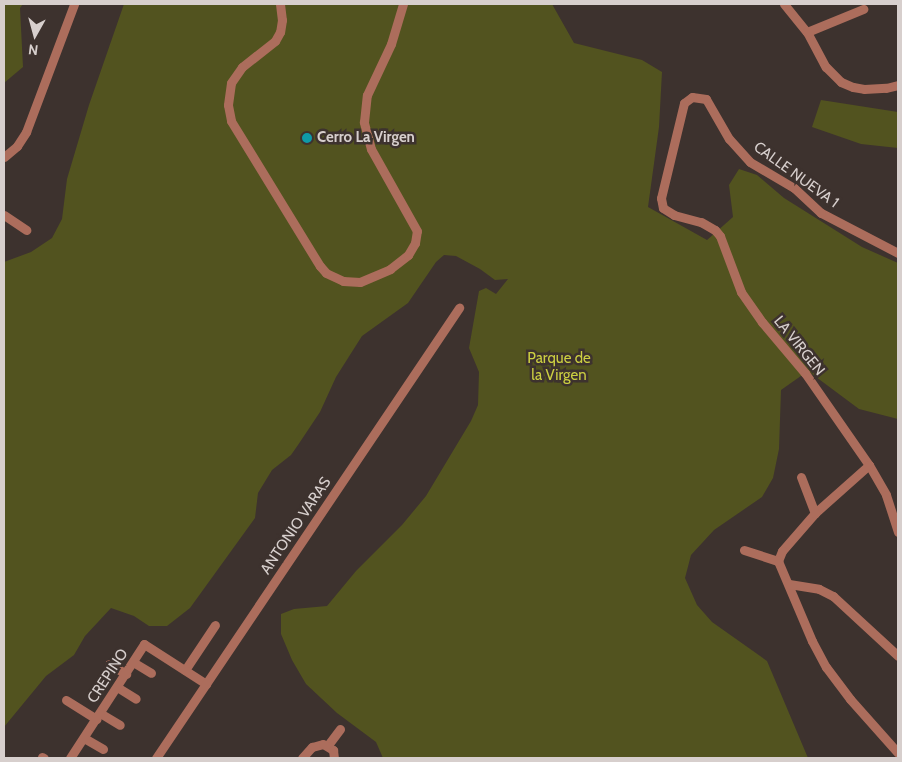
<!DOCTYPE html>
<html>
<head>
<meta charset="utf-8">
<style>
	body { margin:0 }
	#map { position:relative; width:902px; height:762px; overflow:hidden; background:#3d322e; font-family:Cabin,sans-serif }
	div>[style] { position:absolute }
	.green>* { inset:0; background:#52531f }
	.minor>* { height:9px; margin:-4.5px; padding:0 4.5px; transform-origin:4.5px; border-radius:4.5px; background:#ac6d5c }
	.dots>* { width:14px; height:14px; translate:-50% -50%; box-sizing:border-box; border:2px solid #3d322e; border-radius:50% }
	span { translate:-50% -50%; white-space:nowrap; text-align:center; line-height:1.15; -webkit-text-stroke:5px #3d322e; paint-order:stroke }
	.poi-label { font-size:15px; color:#d7cfcd; font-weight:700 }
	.left { translate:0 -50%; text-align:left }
	.street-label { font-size:15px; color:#d7cfcd }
	.park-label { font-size:15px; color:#cccf41 }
	.frame { position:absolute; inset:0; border:5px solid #d7cfcd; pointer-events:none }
	.north { position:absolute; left:10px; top:10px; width:50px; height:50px; -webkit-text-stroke:4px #3d322e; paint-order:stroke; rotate:187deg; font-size:14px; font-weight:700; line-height:20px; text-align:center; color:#d7cfcd }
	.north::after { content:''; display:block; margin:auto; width:18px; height:22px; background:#d7cfcd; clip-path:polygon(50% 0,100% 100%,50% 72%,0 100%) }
</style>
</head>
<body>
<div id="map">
	<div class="green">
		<i style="clip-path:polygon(4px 4px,23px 4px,20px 8px,23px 67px,4px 83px)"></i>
		<i style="clip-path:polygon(124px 4px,552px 4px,574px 43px,642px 60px,662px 72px,659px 127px,648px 207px,707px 240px,733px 217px,729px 185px,739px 169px,757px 175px,784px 198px,862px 247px,898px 263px,898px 419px,859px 409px,808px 371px,781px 390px,779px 449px,773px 478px,762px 497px,714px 530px,691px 555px,685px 578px,697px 605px,712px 622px,767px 661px,808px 758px,383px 758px,376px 742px,337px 713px,306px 684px,292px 660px,281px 634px,281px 614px,294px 609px,327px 606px,356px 571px,402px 525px,426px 496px,471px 421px,478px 405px,479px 372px,469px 348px,479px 291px,486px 288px,496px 294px,508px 279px,495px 280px,480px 269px,456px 256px,444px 255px,436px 262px,408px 303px,362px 336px,336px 377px,320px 412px,298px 445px,291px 455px,272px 470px,258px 493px,255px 518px,190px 608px,167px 626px,149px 626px,134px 616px,111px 608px,85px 636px,74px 655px,46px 676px,4px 727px,4px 262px,31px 252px,52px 238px,62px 219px,67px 179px,89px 105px)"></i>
		<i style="clip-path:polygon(821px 100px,898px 112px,898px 148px,861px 144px,812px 127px)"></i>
	</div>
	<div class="minor">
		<i style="left:280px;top:4px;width:16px;rotate:83deg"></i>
		<i style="left:282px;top:20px;width:12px;rotate:99deg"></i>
		<i style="left:280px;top:32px;width:10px;rotate:119deg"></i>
		<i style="left:275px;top:41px;width:42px;rotate:141.8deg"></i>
		<i style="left:242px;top:67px;width:19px;rotate:125deg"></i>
		<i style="left:231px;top:83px;width:22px;rotate:98deg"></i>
		<i style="left:228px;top:105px;width:16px;rotate:79deg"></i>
		<i style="left:231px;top:121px;width:170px;rotate:58.5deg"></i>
		<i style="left:320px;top:266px;width:9px;rotate:49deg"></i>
		<i style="left:326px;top:273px;width:19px;rotate:25deg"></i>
		<i style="left:343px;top:281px;width:17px;rotate:3deg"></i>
		<i style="left:360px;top:282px;width:33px;rotate:-23deg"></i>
		<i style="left:390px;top:269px;width:23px;rotate:-38deg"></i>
		<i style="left:408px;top:255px;width:14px;rotate:-60deg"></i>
		<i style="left:415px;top:243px;width:12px;rotate:-81deg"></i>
		<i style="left:417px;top:231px;width:94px;rotate:-119.3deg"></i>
		<i style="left:371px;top:149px;width:28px;rotate:-105deg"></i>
		<i style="left:364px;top:122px;width:27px;rotate:-84deg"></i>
		<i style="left:367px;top:95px;width:56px;rotate:-64.8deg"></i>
		<i style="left:391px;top:44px;width:42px;rotate:-73.3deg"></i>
		<i style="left:784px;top:4px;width:36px;rotate:51deg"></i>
		<i style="left:807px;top:32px;width:40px;rotate:62deg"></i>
		<i style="left:826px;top:67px;width:21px;rotate:45deg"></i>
		<i style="left:841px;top:82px;width:13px;rotate:23deg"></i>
		<i style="left:853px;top:87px;width:11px;rotate:10deg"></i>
		<i style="left:864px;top:89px;width:22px;rotate:-3deg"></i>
		<i style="left:886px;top:88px;width:12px;rotate:-14deg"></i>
		<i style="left:807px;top:32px;width:61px;rotate:-22.3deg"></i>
		<i style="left:4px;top:157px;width:17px;rotate:-40deg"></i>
		<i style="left:17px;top:146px;width:17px;rotate:-57deg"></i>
		<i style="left:26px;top:132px;width:137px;rotate:-69.4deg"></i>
		<i style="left:4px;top:215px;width:27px;rotate:34deg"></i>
		<i style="left:898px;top:253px;width:87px;rotate:-152.5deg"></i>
		<i style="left:821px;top:213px;width:37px;rotate:-137deg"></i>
		<i style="left:794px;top:188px;width:51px;rotate:-149.4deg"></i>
		<i style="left:750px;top:162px;width:31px;rotate:-132deg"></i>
		<i style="left:729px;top:139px;width:46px;rotate:-119.9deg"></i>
		<i style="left:706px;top:99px;width:14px;rotate:-172deg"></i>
		<i style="left:692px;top:97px;width:10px;rotate:143deg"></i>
		<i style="left:684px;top:103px;width:98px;rotate:103.6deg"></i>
		<i style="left:661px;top:198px;width:10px;rotate:79deg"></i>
		<i style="left:663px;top:208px;width:13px;rotate:32deg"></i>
		<i style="left:674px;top:215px;width:28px;rotate:15deg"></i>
		<i style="left:701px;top:222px;width:16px;rotate:30deg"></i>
		<i style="left:715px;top:230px;width:8px;rotate:50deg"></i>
		<i style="left:720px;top:236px;width:60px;rotate:69.4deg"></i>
		<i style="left:741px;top:292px;width:37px;rotate:55deg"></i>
		<i style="left:762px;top:322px;width:67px;rotate:49.9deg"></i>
		<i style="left:805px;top:373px;width:112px;rotate:55.2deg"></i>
		<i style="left:869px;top:465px;width:34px;rotate:60deg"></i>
		<i style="left:886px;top:495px;width:39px;rotate:72deg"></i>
		<i style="left:869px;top:465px;width:72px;rotate:138.4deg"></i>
		<i style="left:815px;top:513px;width:50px;rotate:131deg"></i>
		<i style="left:782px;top:551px;width:11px;rotate:112deg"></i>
		<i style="left:778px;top:561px;width:87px;rotate:67deg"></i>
		<i style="left:812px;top:641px;width:30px;rotate:62deg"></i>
		<i style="left:826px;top:667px;width:40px;rotate:53deg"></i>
		<i style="left:850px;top:699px;width:72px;rotate:48.4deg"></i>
		<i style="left:801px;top:477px;width:39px;rotate:69deg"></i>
		<i style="left:744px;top:550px;width:36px;rotate:18deg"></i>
		<i style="left:789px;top:584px;width:30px;rotate:9deg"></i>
		<i style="left:819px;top:589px;width:16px;rotate:27deg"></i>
		<i style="left:833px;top:596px;width:88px;rotate:42.7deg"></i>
		<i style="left:133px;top:662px;width:21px;rotate:31deg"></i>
		<i style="left:109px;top:664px;width:20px;rotate:30deg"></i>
		<i style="left:185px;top:670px;width:54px;rotate:-56.3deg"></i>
		<i style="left:117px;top:687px;width:22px;rotate:32deg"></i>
		<i style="left:66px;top:700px;width:36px;rotate:32deg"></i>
		<i style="left:100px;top:713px;width:23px;rotate:31deg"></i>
		<i style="left:84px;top:738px;width:22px;rotate:30deg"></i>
		<i style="left:328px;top:745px;width:20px;rotate:-53deg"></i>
		<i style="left:42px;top:757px;width:2px;rotate:27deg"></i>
		<i style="left:70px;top:758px;width:136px;rotate:-57deg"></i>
		<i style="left:144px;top:644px;width:74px;rotate:32.8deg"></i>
		<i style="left:156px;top:758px;width:543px;rotate:-56.05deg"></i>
		<i style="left:302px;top:758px;width:15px;rotate:-48deg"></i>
		<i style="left:312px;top:747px;width:11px;rotate:-15deg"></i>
		<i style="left:323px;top:744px;width:12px;rotate:31deg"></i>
		<i style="left:333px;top:750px;width:8px;rotate:83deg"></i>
	</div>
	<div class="dots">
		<i style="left:307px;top:138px;background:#0f9aa8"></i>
	</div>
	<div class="poi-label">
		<span class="left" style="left:317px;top:138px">Cerro La Virgen</span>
	</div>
	<div class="street-label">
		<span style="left:796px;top:175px;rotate:36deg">CALLE NUEVA 1</span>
		<span style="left:799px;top:346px;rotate:51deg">LA VIRGEN</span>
		<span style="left:296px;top:526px;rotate:-56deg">ANTONIO VARAS</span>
		<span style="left:108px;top:676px;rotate:-57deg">CREPINO</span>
	</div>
	<div class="park-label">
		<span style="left:559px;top:367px">Parque de<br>la Virgen</span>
	</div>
	<div class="frame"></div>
	<div class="north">N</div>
</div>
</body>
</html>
